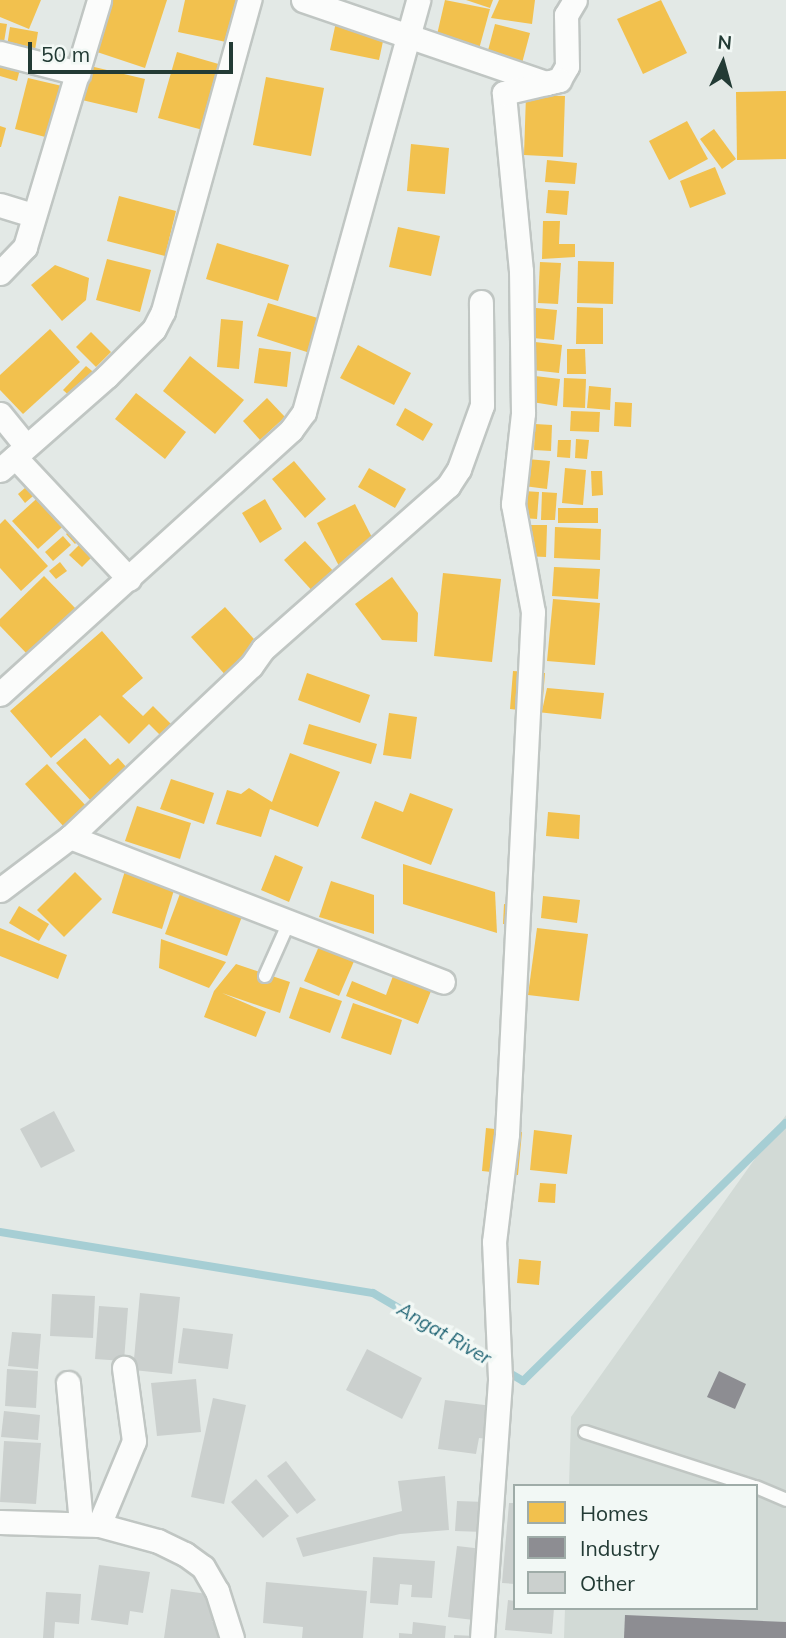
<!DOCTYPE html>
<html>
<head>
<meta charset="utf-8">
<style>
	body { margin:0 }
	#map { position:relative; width:786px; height:1638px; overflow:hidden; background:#e3e9e6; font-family:Mulish,sans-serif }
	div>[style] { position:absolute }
	.built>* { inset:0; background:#d2dad6 }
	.homes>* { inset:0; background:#f2c14e }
	.industry>* { inset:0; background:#8d8d92 }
	.stream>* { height:8px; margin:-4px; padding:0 4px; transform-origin:4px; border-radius:4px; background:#a6ced4 }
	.building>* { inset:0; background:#cbd0ce }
	.roads { filter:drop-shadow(2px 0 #c0c6c3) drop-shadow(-2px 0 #c0c6c3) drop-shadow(0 2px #c0c6c3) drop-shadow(0 -2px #c0c6c3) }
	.service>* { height:12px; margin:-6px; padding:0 6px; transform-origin:6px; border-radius:6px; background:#fbfcfb }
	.minor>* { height:23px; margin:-11.5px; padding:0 11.5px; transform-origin:11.5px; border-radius:11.5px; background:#fbfcfb }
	span { translate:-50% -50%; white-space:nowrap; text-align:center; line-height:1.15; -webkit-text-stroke:7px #f2f8f5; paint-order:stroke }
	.water-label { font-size:19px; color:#206474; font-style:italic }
	.legend { position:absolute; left:513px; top:1484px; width:245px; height:126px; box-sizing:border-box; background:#f2f8f5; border:2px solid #9faca8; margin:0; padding:9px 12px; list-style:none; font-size:21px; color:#233b35 }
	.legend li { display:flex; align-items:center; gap:14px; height:35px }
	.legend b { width:35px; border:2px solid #9faca8 }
	.north { position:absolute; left:688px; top:28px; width:70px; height:70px; -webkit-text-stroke:5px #f2f8f5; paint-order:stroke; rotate:5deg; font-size:19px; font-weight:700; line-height:28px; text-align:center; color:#233b35 }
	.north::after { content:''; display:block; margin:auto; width:24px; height:32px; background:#233b35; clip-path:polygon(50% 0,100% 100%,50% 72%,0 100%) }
	.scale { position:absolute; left:28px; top:42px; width:205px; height:32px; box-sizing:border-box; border:4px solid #233b35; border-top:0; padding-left:9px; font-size:21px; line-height:24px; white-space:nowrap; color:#233b35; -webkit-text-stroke:5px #f2f8f5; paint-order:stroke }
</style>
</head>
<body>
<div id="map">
	<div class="built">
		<i style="clip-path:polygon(786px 1115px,786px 1638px,564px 1638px,565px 1608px,756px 1608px,756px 1486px,569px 1486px,571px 1417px)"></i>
	</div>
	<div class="homes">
		<i style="clip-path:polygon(0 0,41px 0,29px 29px,0 17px)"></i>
		<i style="clip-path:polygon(113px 0,167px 0,145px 68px,97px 52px)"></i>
		<i style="clip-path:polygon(185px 0,240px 0,231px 43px,178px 32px)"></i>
		<i style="clip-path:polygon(445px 0,490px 9px,479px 49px,436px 39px)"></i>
		<i style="clip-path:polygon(466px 0,493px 0,490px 8px)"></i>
		<i style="clip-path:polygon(499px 0,535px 0,532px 24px,491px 18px)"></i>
		<i style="clip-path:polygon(661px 0,687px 53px,643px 74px,617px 19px)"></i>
		<i style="clip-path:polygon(336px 22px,385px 32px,379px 60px,330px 50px)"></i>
		<i style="clip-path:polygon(0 23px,7px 24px,3px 48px,0 47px)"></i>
		<i style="clip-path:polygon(495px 24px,530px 33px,521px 67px,486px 58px)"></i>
		<i style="clip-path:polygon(10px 27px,38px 32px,35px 50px,7px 46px)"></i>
		<i style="clip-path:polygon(177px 52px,222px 65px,203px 130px,158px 118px)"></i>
		<i style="clip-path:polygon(0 64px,20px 69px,17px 81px,0 76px)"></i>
		<i style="clip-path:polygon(90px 66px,145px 79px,137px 113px,82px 100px)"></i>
		<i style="clip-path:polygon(266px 77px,324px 88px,311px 156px,253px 145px)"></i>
		<i style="clip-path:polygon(28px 78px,62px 86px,49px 138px,15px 129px)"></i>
		<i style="clip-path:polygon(786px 91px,786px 159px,737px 160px,736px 92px)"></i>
		<i style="clip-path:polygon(526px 95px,565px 96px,563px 157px,524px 155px)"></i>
		<i style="clip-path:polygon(687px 121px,708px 159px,669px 180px,649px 141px)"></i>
		<i style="clip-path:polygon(0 126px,6px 128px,1px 147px,0 147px)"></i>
		<i style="clip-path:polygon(714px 129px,736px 159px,722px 169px,700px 139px)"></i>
		<i style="clip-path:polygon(411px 144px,449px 148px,445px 194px,407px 191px)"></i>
		<i style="clip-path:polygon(547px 160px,577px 163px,575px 184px,545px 182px)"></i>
		<i style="clip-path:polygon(715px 167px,726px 194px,690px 208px,680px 181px)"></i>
		<i style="clip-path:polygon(548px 190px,569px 191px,567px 215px,546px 213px)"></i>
		<i style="clip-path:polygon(119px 196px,176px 211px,165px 256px,107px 241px)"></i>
		<i style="clip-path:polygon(543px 221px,560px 221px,559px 244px,575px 244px,575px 257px,542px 259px)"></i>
		<i style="clip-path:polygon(398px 227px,440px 236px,431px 276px,389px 267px)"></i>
		<i style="clip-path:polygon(217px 243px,289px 265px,278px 301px,206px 279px)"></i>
		<i style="clip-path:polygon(107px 259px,151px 270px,140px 312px,96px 300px)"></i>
		<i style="clip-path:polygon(578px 261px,614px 262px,613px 304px,577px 303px)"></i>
		<i style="clip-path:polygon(540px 262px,561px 263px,558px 304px,538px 303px)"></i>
		<i style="clip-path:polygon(55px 265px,89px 278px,86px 300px,62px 321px,31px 285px)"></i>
		<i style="clip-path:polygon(268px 303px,321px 319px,310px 353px,257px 336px)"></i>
		<i style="clip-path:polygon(577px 307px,603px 308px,603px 344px,576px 344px)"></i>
		<i style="clip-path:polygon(536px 308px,557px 310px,554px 340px,533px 338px)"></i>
		<i style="clip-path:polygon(221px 319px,243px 321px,239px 369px,217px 367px)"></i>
		<i style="clip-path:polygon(50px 329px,80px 362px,23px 414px,0 390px,0 375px)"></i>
		<i style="clip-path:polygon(91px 332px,111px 352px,96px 367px,76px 347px)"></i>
		<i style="clip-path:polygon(535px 342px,562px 345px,559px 373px,532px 370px)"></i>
		<i style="clip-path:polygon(358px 345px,411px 373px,394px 405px,340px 378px)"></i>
		<i style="clip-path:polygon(259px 348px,291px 352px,287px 387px,254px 383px)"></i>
		<i style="clip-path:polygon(567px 349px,585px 349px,586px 374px,567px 374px)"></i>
		<i style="clip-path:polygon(190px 356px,244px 400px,215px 434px,163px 391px)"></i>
		<i style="clip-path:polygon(86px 366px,97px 375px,73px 399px,63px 390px)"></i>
		<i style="clip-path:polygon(535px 376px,560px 379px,557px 406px,532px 402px)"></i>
		<i style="clip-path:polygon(564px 378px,586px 379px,585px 408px,563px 407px)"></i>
		<i style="clip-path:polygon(589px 386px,611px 388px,610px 410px,587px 408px)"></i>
		<i style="clip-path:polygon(136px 393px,186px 432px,165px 459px,115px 419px)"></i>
		<i style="clip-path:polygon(267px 398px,285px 417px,260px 440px,243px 421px)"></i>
		<i style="clip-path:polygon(615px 402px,632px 403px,631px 427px,614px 426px)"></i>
		<i style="clip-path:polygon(405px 408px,433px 424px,423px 441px,396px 425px)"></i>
		<i style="clip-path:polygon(571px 411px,600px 412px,599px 432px,570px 431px)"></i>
		<i style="clip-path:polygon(535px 424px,552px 425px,551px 451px,534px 450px)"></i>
		<i style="clip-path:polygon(576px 439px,589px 440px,587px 459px,575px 458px)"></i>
		<i style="clip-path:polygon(558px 440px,571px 440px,570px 458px,557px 457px)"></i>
		<i style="clip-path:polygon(527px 459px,550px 461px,547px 489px,524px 486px)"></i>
		<i style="clip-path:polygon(294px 461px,326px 499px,305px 518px,272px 479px)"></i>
		<i style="clip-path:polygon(369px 468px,406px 489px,395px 508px,358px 487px)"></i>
		<i style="clip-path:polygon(565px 468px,586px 470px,583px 505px,562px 503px)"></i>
		<i style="clip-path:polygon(591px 471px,602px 471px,603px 495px,592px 496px)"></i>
		<i style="clip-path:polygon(33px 481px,40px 490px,25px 503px,18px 494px)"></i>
		<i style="clip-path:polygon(524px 491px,539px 492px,537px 519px,522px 518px)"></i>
		<i style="clip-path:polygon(44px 492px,70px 520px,38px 549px,12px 521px)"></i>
		<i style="clip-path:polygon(542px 492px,557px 493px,555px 520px,541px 520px)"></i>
		<i style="clip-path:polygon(265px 499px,282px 529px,260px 543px,242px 513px)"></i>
		<i style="clip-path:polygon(355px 504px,380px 553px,342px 572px,317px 523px)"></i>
		<i style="clip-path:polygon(558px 508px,598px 508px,598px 523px,558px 523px)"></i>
		<i style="clip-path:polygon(5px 519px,48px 566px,21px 591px,0 568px,0 524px)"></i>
		<i style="clip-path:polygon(525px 525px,547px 525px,546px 557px,524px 556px)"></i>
		<i style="clip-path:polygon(555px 527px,601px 529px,600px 560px,554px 558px)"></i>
		<i style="clip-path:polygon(74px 528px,82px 537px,75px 544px,66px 534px)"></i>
		<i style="clip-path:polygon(63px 536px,71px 545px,53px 561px,45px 552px)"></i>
		<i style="clip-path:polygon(83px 541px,96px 553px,82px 567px,69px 555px)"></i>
		<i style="clip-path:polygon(305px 541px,337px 575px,316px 595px,284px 560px)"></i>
		<i style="clip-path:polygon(60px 562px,67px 571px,56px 579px,49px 571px)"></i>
		<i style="clip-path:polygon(554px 567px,600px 569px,598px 599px,552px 596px)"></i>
		<i style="clip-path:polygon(443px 573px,501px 579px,492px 662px,434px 656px)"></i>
		<i style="clip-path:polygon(44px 576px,78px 611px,30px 657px,0 626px,0 619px)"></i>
		<i style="clip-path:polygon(392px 577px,418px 613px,417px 642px,382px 640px,355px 604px)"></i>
		<i style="clip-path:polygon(553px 599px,600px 603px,595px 665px,547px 661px)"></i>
		<i style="clip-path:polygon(225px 607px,263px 649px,229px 679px,191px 637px)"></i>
		<i style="clip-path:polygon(102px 631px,143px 678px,122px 696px,143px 716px,153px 706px,175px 728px,169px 744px,149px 724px,129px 744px,100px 715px,51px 758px,10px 711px)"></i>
		<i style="clip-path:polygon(513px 671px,545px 673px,542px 711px,547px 688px,604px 693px,601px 719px,510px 709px)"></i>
		<i style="clip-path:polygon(307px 673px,370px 695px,360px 723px,298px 700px)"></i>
		<i style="clip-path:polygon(389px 713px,417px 717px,411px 759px,383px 755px)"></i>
		<i style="clip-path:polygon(309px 724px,377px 744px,371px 764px,303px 744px)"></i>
		<i style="clip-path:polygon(85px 738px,110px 765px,118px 758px,128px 769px,92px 802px,56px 763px)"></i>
		<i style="clip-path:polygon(290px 753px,340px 772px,318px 827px,270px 809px,261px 837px,216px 824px,227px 790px,241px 794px,249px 788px,272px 802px)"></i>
		<i style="clip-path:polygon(47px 764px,88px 808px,65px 828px,25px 784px)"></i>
		<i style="clip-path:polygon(171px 779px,214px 793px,204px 824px,160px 809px)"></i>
		<i style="clip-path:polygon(410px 793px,453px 809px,431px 865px,361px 838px,375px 801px,403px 812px)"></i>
		<i style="clip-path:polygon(137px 806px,191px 823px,180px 859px,125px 841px)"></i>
		<i style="clip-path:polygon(548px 812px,580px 815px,579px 839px,546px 836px)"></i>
		<i style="clip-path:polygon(275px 855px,303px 867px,289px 902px,261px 890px)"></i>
		<i style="clip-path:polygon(403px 864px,495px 892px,497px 933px,403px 904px)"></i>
		<i style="clip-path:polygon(125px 871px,175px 887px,162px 929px,112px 913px)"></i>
		<i style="clip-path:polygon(75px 872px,102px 899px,64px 937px,37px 910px)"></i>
		<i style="clip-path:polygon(331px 881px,374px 895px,374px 934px,319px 917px)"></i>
		<i style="clip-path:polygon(181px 891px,243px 914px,227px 956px,165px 934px)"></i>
		<i style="clip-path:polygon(543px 896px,580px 900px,577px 923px,541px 918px)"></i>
		<i style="clip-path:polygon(504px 904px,531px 906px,530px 925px,503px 924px)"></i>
		<i style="clip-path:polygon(19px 906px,49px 924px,39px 941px,9px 923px)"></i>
		<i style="clip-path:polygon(0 928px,67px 955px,58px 979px,0 956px)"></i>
		<i style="clip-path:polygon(537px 928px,588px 934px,579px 1001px,528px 995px)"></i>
		<i style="clip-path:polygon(161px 939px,226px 962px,209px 988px,159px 968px)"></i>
		<i style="clip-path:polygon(320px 944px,355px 959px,339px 996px,304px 981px)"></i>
		<i style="clip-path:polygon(236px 964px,290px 982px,280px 1013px,222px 993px,266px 1012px,256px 1037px,204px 1017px,214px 991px)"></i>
		<i style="clip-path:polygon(393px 976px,431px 991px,418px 1024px,346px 996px,352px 981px,386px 995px)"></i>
		<i style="clip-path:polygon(300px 987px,342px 1001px,330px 1033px,289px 1018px)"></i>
		<i style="clip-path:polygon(353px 1003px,402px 1020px,391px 1055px,341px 1038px)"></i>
		<i style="clip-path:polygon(486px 1128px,522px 1132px,518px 1175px,482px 1171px)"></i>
		<i style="clip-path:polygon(534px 1130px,572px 1135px,567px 1174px,530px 1170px)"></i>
		<i style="clip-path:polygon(540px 1183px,556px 1184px,555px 1203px,538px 1202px)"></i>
		<i style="clip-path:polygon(519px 1259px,541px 1261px,539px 1285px,517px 1283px)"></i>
	</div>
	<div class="industry">
		<i style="clip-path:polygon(719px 1371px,746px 1384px,735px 1409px,707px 1397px)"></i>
		<i style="clip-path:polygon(625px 1615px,786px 1622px,786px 1638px,624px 1638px)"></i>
	</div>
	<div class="stream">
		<i style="left:0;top:1232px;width:378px;rotate:9.3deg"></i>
		<i style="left:373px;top:1293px;width:174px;rotate:30.4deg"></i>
		<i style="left:523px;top:1381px;width:368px;rotate:-44.5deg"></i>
	</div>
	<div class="building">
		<i style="clip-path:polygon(54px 1111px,75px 1151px,41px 1168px,20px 1129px)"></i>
		<i style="clip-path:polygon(140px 1293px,180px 1297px,172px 1374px,133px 1370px)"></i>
		<i style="clip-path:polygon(52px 1294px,95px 1296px,93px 1338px,50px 1336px)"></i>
		<i style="clip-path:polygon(99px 1306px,128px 1308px,124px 1361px,95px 1359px)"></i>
		<i style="clip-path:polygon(183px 1328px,233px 1334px,228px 1369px,178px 1363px)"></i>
		<i style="clip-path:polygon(12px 1332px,41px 1334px,38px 1369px,8px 1366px)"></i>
		<i style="clip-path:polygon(367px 1349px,422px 1378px,402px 1419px,346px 1390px)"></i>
		<i style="clip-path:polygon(7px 1369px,38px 1371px,36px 1408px,5px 1406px)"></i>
		<i style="clip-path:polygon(196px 1379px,201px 1432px,157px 1436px,151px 1383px)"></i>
		<i style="clip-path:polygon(213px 1398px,246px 1405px,224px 1504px,191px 1497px)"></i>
		<i style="clip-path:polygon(445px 1400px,492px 1406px,487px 1439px,479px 1438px,476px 1454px,438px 1449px)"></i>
		<i style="clip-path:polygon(4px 1411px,40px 1415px,38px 1440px,1px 1437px)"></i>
		<i style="clip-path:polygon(4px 1441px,41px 1443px,36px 1504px,0 1502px)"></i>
		<i style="clip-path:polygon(286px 1461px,316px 1500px,297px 1514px,267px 1476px)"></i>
		<i style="clip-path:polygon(445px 1476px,449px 1530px,400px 1534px,303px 1557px,296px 1538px,402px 1511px,398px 1481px)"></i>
		<i style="clip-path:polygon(256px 1479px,289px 1516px,263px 1538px,231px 1502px)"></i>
		<i style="clip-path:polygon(457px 1501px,485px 1502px,484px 1532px,455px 1531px)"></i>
		<i style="clip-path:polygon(509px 1503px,515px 1503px,515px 1584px,502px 1583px)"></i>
		<i style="clip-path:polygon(457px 1546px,483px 1549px,474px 1620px,448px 1617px)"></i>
		<i style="clip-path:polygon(373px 1557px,435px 1561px,432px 1598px,411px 1597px,412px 1585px,400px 1584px,398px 1605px,370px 1603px)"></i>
		<i style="clip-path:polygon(99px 1565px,150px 1572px,143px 1613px,130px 1611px,128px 1625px,91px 1620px)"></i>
		<i style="clip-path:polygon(266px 1582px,367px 1591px,363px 1638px,302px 1638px,303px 1627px,263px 1623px)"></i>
		<i style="clip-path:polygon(171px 1589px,215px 1595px,212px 1622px,230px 1625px,229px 1638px,164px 1638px)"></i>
		<i style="clip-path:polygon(46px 1592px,81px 1594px,79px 1624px,55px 1622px,54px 1638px,43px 1638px)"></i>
		<i style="clip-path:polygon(508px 1600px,515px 1601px,515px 1608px,554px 1608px,552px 1634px,505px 1630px)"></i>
		<i style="clip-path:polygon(413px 1622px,446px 1626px,445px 1638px,399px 1638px,399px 1633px,412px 1634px)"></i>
		<i style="clip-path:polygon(454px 1635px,475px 1636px,475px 1638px,454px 1638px)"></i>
	</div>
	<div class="roads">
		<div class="service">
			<i style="left:265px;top:976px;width:59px;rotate:-66deg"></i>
			<i style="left:585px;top:1432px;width:176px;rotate:17.9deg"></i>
			<i style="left:756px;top:1487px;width:33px;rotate:23deg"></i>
		</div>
		<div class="minor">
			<i style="left:303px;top:0;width:257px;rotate:18.9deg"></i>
			<i style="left:546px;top:83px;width:13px;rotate:-13deg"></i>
			<i style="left:559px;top:80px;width:16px;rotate:-60deg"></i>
			<i style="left:567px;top:66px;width:51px;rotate:-91.1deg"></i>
			<i style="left:566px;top:15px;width:17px;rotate:-59deg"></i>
			<i style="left:0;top:53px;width:81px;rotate:14.4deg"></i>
			<i style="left:0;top:205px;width:34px;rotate:17deg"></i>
			<i style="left:0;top:273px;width:36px;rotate:-46deg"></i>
			<i style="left:25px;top:247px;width:258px;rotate:-73.3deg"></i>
			<i style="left:0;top:414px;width:41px;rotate:50.9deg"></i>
			<i style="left:15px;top:457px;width:167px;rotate:46.9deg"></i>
			<i style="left:0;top:470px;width:142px;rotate:-41.3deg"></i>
			<i style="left:107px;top:376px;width:66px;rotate:-45deg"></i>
			<i style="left:154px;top:329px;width:20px;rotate:-63deg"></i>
			<i style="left:163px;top:311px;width:323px;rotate:-74.5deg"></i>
			<i style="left:0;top:694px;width:393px;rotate:-42.2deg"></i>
			<i style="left:291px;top:430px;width:22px;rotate:-54deg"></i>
			<i style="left:304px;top:412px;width:427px;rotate:-74.5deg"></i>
			<i style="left:70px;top:837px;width:400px;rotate:21.2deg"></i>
			<i style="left:0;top:890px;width:88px;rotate:-37.1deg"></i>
			<i style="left:70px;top:837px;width:249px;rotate:-43.4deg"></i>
			<i style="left:251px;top:666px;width:21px;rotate:-55deg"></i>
			<i style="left:263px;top:649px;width:247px;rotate:-41.4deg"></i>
			<i style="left:448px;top:486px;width:20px;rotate:-57deg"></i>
			<i style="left:459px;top:469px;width:68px;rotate:-70.2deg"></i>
			<i style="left:482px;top:405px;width:103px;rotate:-90.6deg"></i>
			<i style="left:68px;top:1383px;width:141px;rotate:84.7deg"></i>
			<i style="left:0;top:1522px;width:99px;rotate:1.7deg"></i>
			<i style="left:99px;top:1525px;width:61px;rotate:15.2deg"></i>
			<i style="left:158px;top:1541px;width:30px;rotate:26deg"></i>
			<i style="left:185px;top:1554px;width:22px;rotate:36deg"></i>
			<i style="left:203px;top:1567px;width:28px;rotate:60deg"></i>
			<i style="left:217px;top:1591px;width:49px;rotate:72.3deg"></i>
			<i style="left:99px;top:1525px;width:91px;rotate:-67.4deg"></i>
			<i style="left:134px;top:1441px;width:74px;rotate:-97.8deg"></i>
			<i style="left:482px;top:1638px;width:261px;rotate:-86deg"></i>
			<i style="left:500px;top:1378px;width:136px;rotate:-92.5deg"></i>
			<i style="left:494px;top:1242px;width:109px;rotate:-83.1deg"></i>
			<i style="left:507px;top:1134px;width:523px;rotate:-87.15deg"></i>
			<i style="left:533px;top:612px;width:110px;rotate:-100.5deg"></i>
			<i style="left:513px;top:504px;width:92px;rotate:-83.7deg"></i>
			<i style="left:523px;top:413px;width:142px;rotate:-90.8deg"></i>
			<i style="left:521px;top:271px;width:179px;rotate:-95.5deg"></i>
			<i style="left:504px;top:93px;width:57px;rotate:-13.3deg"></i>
		</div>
	</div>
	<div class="water-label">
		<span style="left:444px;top:1334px;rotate:30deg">Angat River</span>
	</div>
	<ul class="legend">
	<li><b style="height:19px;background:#f2c14e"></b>Homes</li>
	<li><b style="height:19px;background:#8d8d92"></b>Industry</li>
	<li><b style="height:19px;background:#cbd0ce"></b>Other</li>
	</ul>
	<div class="north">N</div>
	<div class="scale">50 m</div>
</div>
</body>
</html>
